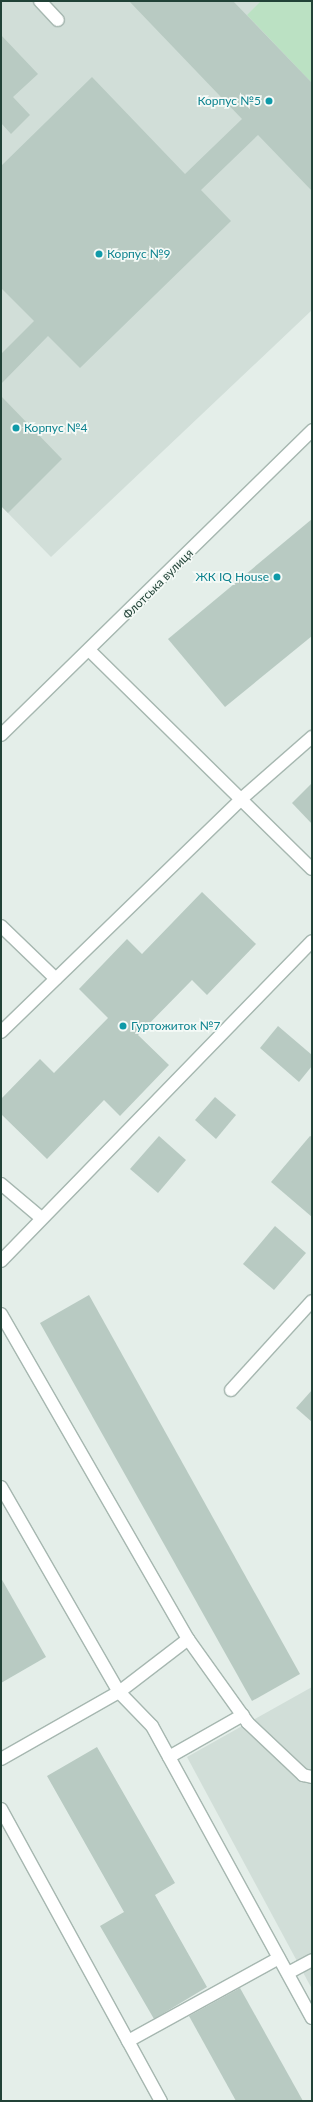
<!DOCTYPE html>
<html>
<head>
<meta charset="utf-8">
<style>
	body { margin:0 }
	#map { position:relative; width:313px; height:2102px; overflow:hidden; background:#e4eee9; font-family:Lato,sans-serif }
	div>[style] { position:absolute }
	.built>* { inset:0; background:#d1ded8 }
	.green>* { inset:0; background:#bbe1c3 }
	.building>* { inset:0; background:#b8cac2 }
	.roads { filter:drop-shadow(1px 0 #a6b7b0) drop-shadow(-1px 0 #a6b7b0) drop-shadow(0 1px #a6b7b0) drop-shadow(0 -1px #a6b7b0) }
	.minor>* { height:12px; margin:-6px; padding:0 6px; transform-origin:6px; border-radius:6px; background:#fff }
	.dots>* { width:11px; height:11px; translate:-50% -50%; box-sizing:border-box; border:2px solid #f5faf7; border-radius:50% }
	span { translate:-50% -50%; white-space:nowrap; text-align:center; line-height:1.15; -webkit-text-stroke:3.5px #f5faf7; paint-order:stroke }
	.culture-label { font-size:12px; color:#0d838f }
	.right { translate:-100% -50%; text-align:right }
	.left { translate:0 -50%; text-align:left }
	.street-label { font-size:12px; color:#214237 }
	.frame { position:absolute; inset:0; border:2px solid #214237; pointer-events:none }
</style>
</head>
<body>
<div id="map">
	<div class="built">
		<i style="clip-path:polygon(1px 1px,312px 1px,312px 310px,51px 557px,1px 506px)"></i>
		<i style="clip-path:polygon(312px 1687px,312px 1989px,187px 1757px)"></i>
	</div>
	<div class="green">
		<i style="clip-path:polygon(261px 1px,312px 1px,312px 83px,247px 15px)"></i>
	</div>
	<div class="building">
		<i style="clip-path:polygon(129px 1px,233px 1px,312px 83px,312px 191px,258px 135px,201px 190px,231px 221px,80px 368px,48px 336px,1px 384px,1px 354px,34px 321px,1px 288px,1px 166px,92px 77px,185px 174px,242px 119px)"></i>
		<i style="clip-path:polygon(1px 35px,38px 74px,13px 97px,30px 115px,11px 134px,1px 123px)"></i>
		<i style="clip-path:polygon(1px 396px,62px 459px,8px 513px,1px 506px)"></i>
		<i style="clip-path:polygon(312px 519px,312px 636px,225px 707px,168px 639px)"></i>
		<i style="clip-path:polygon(312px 783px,312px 824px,292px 803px)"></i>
		<i style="clip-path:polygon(202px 892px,256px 944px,207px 995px,192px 980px,138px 1035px,169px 1065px,120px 1116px,104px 1100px,47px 1159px,1px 1114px,1px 1099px,40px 1059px,54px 1073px,108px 1018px,79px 989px,127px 939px,142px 954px)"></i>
		<i style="clip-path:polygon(278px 1026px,312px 1055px,312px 1066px,299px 1082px,260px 1048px)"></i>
		<i style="clip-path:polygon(215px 1097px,236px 1115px,216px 1139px,195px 1120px)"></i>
		<i style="clip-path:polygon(159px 1136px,186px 1160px,158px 1193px,130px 1169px)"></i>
		<i style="clip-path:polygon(310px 1136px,312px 1137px,312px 1217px,271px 1182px)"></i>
		<i style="clip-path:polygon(275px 1226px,306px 1253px,274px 1290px,243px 1264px)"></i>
		<i style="clip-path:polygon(89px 1295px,300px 1674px,252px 1701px,40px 1323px)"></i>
		<i style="clip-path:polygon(312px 1390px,312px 1422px,296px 1408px)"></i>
		<i style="clip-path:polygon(1px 1578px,46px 1657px,1px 1683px)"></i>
		<i style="clip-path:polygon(97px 1747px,175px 1883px,155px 1895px,207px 1987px,154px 2019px,100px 1926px,124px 1912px,47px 1776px)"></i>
		<i style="clip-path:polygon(240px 1988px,303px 2101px,236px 2101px,189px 2016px)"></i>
	</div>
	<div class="roads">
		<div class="minor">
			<i style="left:40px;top:1px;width:26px;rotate:47deg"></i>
			<i style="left:90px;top:651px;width:311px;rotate:44.5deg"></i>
			<i style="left:1px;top:735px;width:436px;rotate:-44.4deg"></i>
			<i style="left:1px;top:926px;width:76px;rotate:43.9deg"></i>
			<i style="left:1px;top:1032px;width:333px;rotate:-44.1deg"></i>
			<i style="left:240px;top:800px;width:96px;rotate:-41.2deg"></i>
			<i style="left:1px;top:1184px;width:51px;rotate:40.2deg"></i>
			<i style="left:1px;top:1261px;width:446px;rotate:-45.8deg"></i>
			<i style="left:1px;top:1314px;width:375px;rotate:60.1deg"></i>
			<i style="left:188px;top:1639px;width:103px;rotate:54.5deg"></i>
			<i style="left:248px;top:1723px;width:76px;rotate:43.4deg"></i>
			<i style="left:303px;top:1775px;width:9px;rotate:13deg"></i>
			<i style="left:231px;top:1390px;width:120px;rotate:-47.7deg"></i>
			<i style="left:1px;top:1487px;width:237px;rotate:60.1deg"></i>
			<i style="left:119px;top:1692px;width:47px;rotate:45.9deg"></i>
			<i style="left:152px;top:1726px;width:333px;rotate:61.3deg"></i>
			<i style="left:169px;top:1757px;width:85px;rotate:-29.6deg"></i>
			<i style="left:1px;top:1759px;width:136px;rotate:-29.6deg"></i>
			<i style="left:119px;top:1692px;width:87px;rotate:-37.5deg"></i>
			<i style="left:1px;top:1809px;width:333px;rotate:61.3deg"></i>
			<i style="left:288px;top:1973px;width:27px;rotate:-28deg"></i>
			<i style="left:128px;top:2041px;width:172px;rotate:-28.8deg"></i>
		</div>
	</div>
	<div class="dots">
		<i style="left:269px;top:101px;background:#0f9aa8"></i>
		<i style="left:99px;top:254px;background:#0f9aa8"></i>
		<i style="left:16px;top:428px;background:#0f9aa8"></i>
		<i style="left:277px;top:577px;background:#0f9aa8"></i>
		<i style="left:123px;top:1026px;background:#0f9aa8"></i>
	</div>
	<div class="culture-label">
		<span class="right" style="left:261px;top:101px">Корпус №5</span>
		<span class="left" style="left:107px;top:254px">Корпус №9</span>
		<span class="left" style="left:24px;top:428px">Корпус №4</span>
		<span class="right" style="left:269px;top:577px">ЖК IQ House</span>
		<span class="left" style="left:131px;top:1026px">Гуртожиток №7</span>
	</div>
	<div class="street-label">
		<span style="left:158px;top:584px;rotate:-45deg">Флотська вулиця</span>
	</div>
	<div class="frame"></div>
</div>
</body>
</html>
